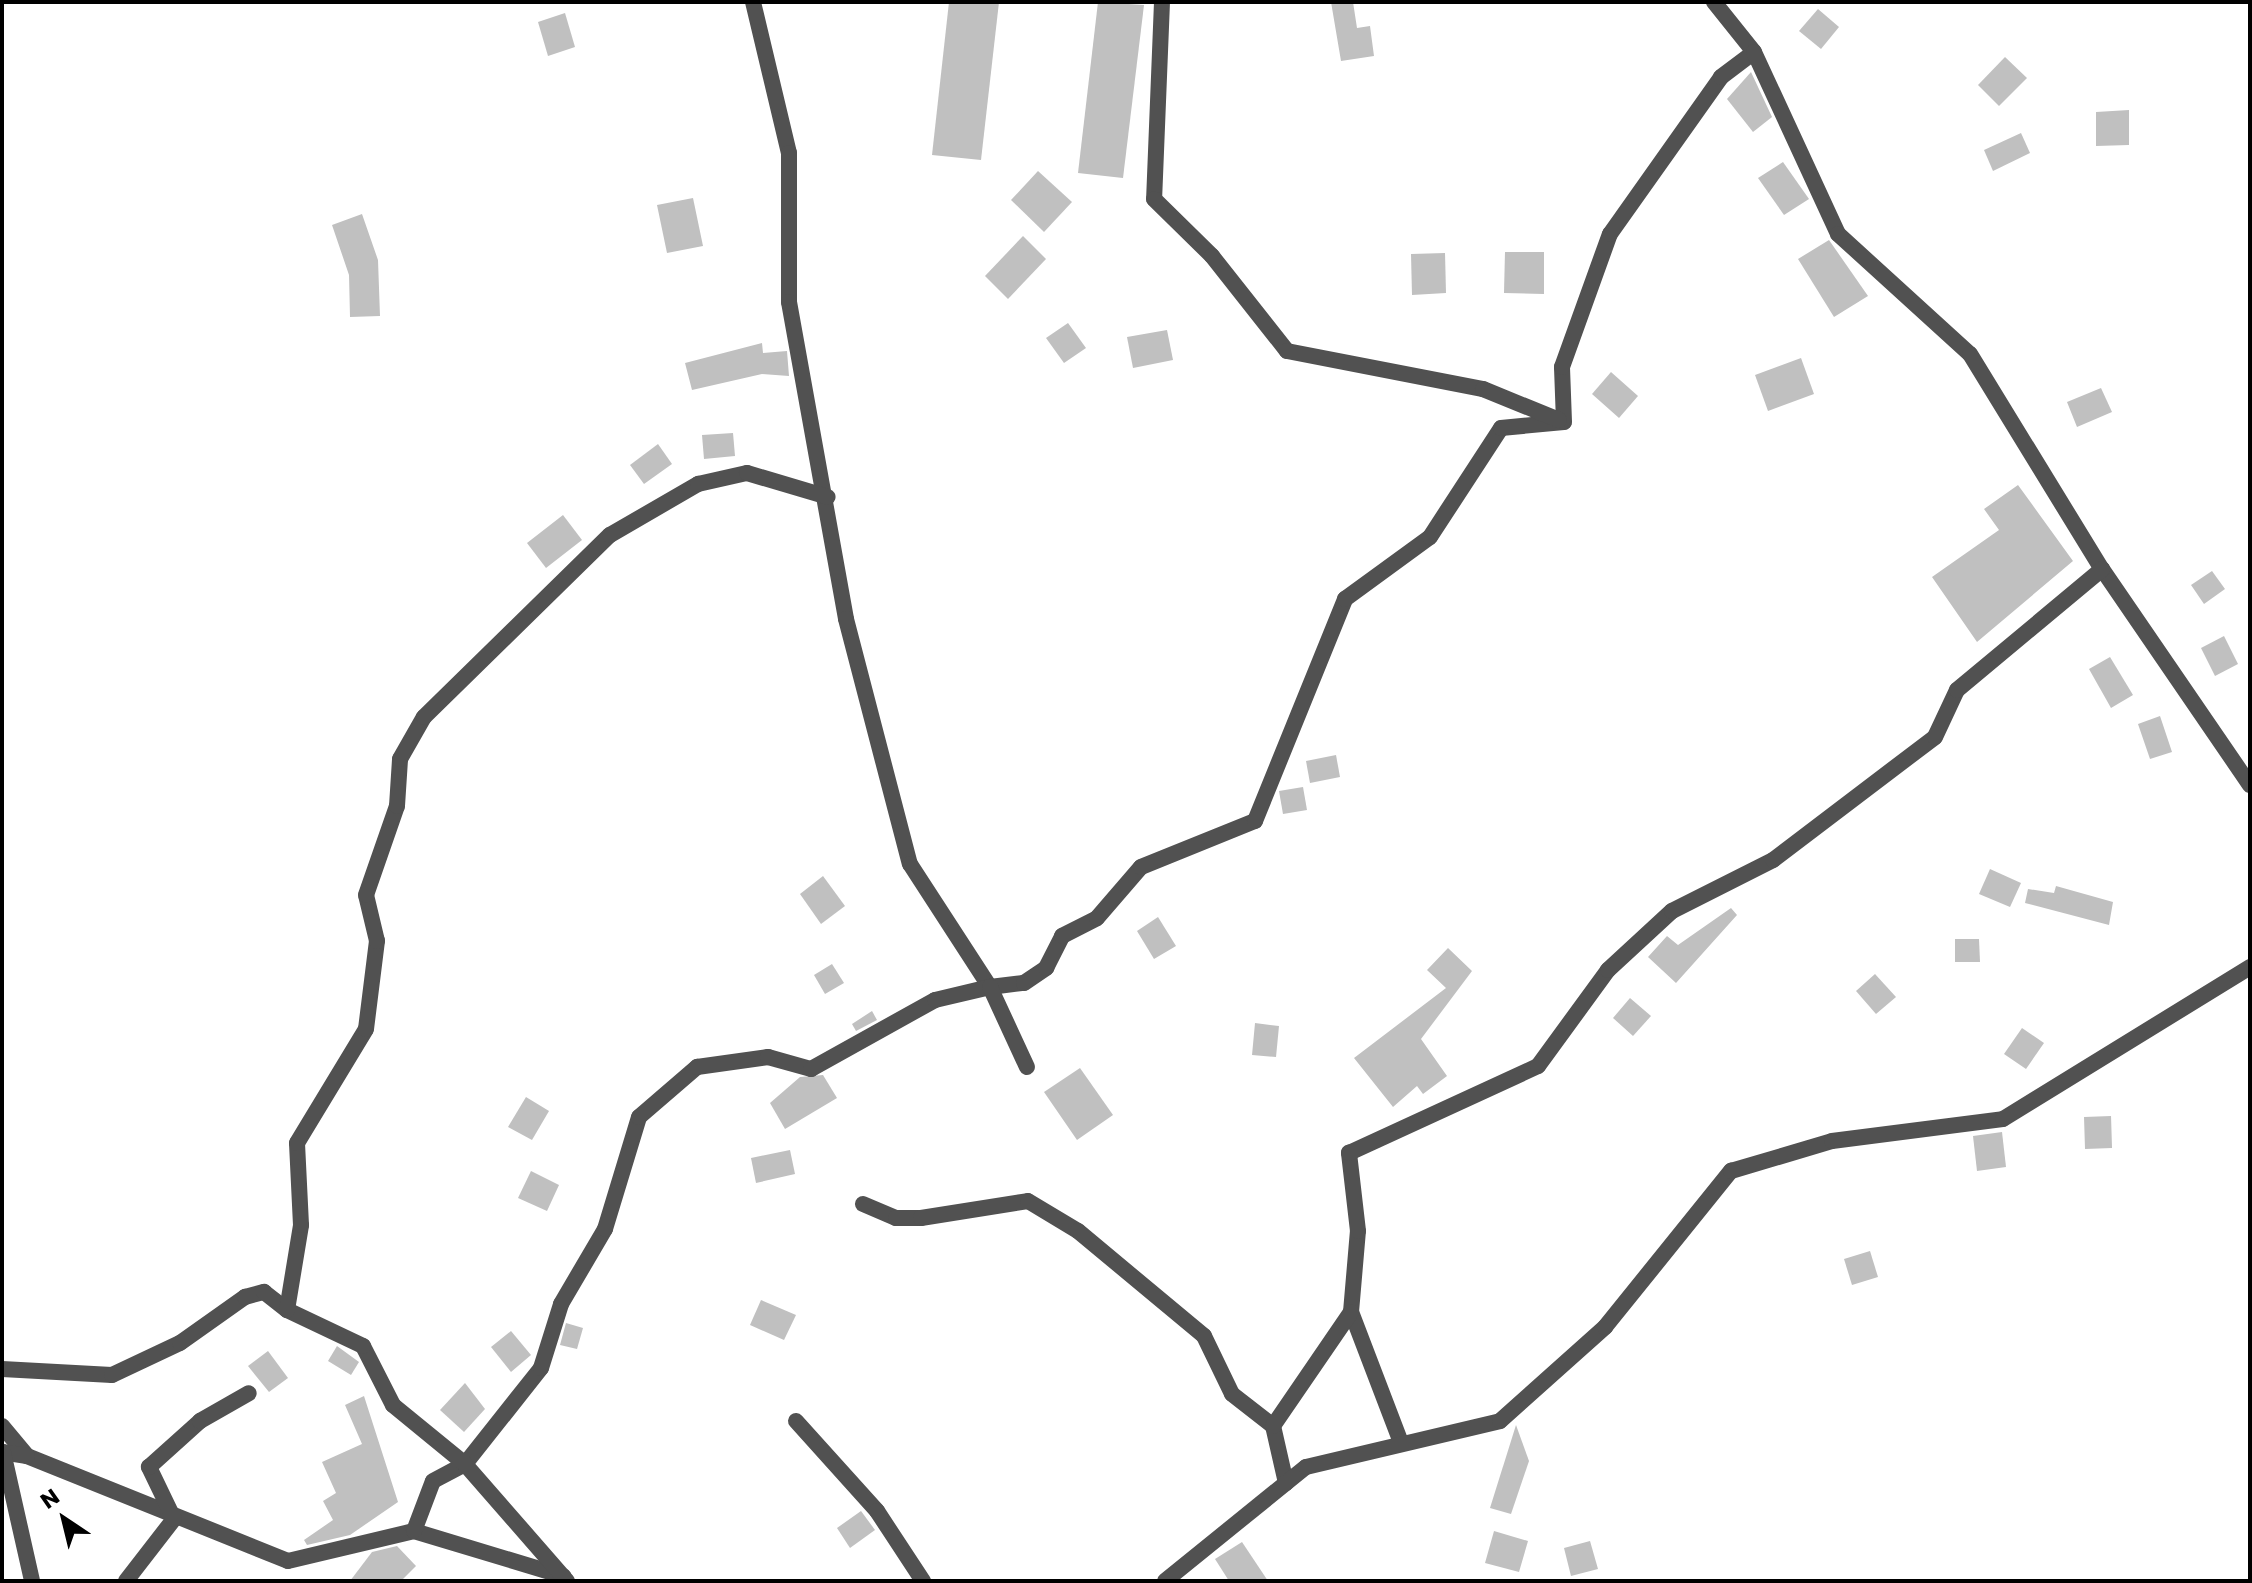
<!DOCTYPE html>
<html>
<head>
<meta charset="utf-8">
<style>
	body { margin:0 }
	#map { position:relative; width:2252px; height:1583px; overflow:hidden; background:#fff; font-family:Poppins,sans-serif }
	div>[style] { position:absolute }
	.building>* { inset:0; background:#c0c0c0 }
	.minor>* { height:16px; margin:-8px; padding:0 8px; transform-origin:8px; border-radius:8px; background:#515151 }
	span { translate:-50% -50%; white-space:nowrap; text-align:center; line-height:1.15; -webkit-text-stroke:8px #fff; paint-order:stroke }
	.frame { position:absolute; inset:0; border:4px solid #000; pointer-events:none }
	.north { position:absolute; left:24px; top:1479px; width:80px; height:80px; -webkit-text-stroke:6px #fff; paint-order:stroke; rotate:325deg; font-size:22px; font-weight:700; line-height:32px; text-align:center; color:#000 }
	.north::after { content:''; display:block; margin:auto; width:28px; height:36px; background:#000; clip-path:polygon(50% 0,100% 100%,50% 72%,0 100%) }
</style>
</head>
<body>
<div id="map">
	<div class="building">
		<i style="clip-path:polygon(949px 2px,999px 2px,981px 160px,932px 155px)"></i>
		<i style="clip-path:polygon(1098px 2px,1144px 5px,1123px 178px,1078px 173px)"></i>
		<i style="clip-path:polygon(1331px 2px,1353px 2px,1357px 28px,1370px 26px,1374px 56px,1341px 61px)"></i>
		<i style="clip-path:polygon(1818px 9px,1839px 27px,1821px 49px,1799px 31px)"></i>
		<i style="clip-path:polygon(565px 13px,575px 47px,548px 56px,538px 22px)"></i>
		<i style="clip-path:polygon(2005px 57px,2027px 78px,1999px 106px,1978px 85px)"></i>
		<i style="clip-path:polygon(1751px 72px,1772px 117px,1753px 132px,1727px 99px)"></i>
		<i style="clip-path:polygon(2129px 110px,2129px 145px,2096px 146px,2096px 112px)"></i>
		<i style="clip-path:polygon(2021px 133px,2030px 153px,1993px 171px,1984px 150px)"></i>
		<i style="clip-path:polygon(1783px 162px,1809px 199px,1784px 215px,1758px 178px)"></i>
		<i style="clip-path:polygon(1038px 171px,1072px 202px,1044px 232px,1011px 200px)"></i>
		<i style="clip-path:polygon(693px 198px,703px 246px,667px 253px,657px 205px)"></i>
		<i style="clip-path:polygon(362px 214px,378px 260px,380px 316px,350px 317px,349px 275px,332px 225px)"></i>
		<i style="clip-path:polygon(1023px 236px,1046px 259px,1008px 299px,985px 276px)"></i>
		<i style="clip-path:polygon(1829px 240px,1868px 296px,1834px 317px,1798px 259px)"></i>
		<i style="clip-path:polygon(1505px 252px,1544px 252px,1544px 294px,1504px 293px)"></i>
		<i style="clip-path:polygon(1445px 253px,1446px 293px,1412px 295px,1411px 254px)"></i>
		<i style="clip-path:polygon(1068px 323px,1086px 348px,1064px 363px,1046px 338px)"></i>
		<i style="clip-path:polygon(1167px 330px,1173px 360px,1133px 368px,1127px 337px)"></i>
		<i style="clip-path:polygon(762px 343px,763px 353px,787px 351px,789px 376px,762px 374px,692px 390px,685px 363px)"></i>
		<i style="clip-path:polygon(1801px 358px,1814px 394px,1768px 411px,1755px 375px)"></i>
		<i style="clip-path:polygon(1611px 372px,1638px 396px,1619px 418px,1592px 394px)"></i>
		<i style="clip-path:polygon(2101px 388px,2112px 412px,2077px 427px,2067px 402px)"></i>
		<i style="clip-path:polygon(733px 433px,735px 456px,704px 459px,702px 435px)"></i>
		<i style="clip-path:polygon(658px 444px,672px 464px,644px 484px,630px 465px)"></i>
		<i style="clip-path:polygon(2018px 485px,2073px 561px,1977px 642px,1932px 577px,1999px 530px,1984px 509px)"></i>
		<i style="clip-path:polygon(563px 515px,582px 540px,546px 568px,527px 543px)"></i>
		<i style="clip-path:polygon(2212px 571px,2225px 589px,2204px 604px,2191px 585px)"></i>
		<i style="clip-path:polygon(2224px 636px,2238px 664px,2215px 676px,2201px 648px)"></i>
		<i style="clip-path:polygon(2110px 657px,2133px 695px,2111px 708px,2089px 669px)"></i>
		<i style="clip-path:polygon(2160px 716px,2172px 752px,2150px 759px,2138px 724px)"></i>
		<i style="clip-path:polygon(1336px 755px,1340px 777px,1310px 783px,1306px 761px)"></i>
		<i style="clip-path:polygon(1303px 787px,1307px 810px,1283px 814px,1279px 791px)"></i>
		<i style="clip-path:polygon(1990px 869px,2021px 883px,2010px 907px,1979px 894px)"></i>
		<i style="clip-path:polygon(823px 876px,845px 906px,821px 924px,800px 894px)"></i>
		<i style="clip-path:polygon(2056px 886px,2113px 902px,2109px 925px,2025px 903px,2028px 889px,2054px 893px)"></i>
		<i style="clip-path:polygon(1731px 908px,1737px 915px,1676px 983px,1648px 957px,1667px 936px,1678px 945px)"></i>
		<i style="clip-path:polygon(1158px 917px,1176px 946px,1154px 959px,1137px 931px)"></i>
		<i style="clip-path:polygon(1955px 939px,1979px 939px,1980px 962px,1955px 962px)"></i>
		<i style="clip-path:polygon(1448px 948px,1472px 971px,1421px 1039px,1447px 1076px,1423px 1094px,1417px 1086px,1393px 1107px,1354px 1058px,1446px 988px,1427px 970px)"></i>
		<i style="clip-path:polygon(832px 964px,844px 983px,825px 994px,814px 975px)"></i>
		<i style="clip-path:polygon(1875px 974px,1896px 997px,1876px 1014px,1856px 991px)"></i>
		<i style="clip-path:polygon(1630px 998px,1651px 1016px,1633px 1036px,1613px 1018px)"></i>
		<i style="clip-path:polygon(872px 1011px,877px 1020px,856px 1031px,852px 1024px)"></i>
		<i style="clip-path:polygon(1255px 1023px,1279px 1026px,1276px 1057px,1252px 1055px)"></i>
		<i style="clip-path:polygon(2022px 1028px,2044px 1043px,2026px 1069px,2004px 1054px)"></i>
		<i style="clip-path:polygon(1080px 1068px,1113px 1115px,1077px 1140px,1044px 1092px)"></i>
		<i style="clip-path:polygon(823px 1075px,837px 1098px,785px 1129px,770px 1103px,800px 1077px)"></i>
		<i style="clip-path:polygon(526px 1097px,549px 1111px,532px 1140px,508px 1127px)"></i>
		<i style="clip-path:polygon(2111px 1116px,2112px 1148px,2085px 1149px,2084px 1117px)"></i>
		<i style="clip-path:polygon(2002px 1132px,2006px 1167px,1977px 1171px,1973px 1136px)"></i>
		<i style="clip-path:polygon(790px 1150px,795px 1174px,756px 1183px,751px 1158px)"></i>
		<i style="clip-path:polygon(531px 1171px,559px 1185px,547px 1211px,518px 1198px)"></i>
		<i style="clip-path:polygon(1870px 1251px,1878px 1277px,1852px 1285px,1844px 1259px)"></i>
		<i style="clip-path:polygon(761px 1300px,796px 1315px,784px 1340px,750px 1325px)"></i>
		<i style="clip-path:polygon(566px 1323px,583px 1328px,577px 1349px,560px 1345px)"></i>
		<i style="clip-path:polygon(511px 1331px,531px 1355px,511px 1372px,491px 1347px)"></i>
		<i style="clip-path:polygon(337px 1346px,359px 1362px,351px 1375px,328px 1361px)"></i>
		<i style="clip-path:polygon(268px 1351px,288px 1378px,269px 1392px,248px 1366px)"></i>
		<i style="clip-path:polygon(465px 1383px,485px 1409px,464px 1432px,440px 1410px)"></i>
		<i style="clip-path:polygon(364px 1396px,398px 1502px,350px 1535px,307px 1545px,304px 1540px,333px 1520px,323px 1501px,336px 1493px,322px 1462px,362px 1444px,345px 1405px)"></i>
		<i style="clip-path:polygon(1516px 1425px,1529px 1461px,1511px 1514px,1490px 1508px)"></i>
		<i style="clip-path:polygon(861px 1511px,875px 1530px,850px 1548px,837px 1528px)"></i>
		<i style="clip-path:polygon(1494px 1531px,1528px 1541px,1519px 1572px,1485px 1563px)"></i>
		<i style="clip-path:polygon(1590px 1541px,1598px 1569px,1571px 1576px,1564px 1548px)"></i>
		<i style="clip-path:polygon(1242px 1542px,1268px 1581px,1229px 1581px,1215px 1559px)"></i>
		<i style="clip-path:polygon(397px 1546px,416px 1566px,401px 1581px,350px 1581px,372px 1552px)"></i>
	</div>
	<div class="minor">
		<i style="left:753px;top:2px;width:155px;rotate:76.6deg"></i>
		<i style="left:789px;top:153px;width:149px;rotate:90deg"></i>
		<i style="left:789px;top:302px;width:322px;rotate:79.8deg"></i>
		<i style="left:846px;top:619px;width:253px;rotate:75.4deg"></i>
		<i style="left:910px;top:864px;width:147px;rotate:57deg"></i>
		<i style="left:990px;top:987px;width:34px;rotate:-7deg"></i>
		<i style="left:1024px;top:983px;width:27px;rotate:-34deg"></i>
		<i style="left:1046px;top:968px;width:36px;rotate:-63deg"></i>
		<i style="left:1062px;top:936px;width:39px;rotate:-27deg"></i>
		<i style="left:1097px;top:918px;width:67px;rotate:-49.2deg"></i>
		<i style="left:1141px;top:867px;width:123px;rotate:-22deg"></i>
		<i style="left:1255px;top:821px;width:240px;rotate:-67.9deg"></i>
		<i style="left:1345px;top:599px;width:105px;rotate:-36.1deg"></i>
		<i style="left:1430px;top:537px;width:130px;rotate:-56.9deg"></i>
		<i style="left:1501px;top:428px;width:63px;rotate:-5.4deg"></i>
		<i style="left:1564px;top:422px;width:55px;rotate:-92.1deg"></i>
		<i style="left:1562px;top:367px;width:141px;rotate:-70.2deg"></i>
		<i style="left:1610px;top:234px;width:192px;rotate:-54.7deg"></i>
		<i style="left:1721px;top:77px;width:41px;rotate:-37.1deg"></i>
		<i style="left:1162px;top:2px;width:197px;rotate:92.3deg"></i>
		<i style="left:1154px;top:199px;width:81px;rotate:44.5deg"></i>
		<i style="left:1212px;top:256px;width:121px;rotate:51.7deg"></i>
		<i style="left:1287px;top:351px;width:200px;rotate:11deg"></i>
		<i style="left:1483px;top:389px;width:82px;rotate:22.2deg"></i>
		<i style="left:1714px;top:2px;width:64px;rotate:51.3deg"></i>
		<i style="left:1754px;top:52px;width:200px;rotate:65.2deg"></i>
		<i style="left:1838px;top:234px;width:178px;rotate:42.3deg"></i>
		<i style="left:1970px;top:354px;width:252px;rotate:58.5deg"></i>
		<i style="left:2102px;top:569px;width:262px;rotate:55.6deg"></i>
		<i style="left:863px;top:1204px;width:36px;rotate:23deg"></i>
		<i style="left:896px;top:1218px;width:25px"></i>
		<i style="left:921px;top:1218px;width:108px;rotate:-9deg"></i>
		<i style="left:1028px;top:1201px;width:58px;rotate:31deg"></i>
		<i style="left:1078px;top:1231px;width:164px;rotate:39.8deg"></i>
		<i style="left:1204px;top:1336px;width:64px;rotate:64.2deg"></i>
		<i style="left:1232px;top:1394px;width:52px;rotate:38deg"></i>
		<i style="left:2px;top:1369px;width:110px;rotate:3.1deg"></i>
		<i style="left:112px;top:1375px;width:75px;rotate:-25.2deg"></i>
		<i style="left:180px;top:1343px;width:80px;rotate:-35.3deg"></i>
		<i style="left:245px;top:1297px;width:20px;rotate:-15deg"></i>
		<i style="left:264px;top:1292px;width:29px;rotate:38deg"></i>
		<i style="left:796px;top:1421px;width:121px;rotate:48deg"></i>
		<i style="left:877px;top:1511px;width:84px;rotate:56.7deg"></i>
		<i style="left:2px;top:1426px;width:39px;rotate:50deg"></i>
		<i style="left:27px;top:1456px;width:281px;rotate:21.9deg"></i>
		<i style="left:288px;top:1561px;width:130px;rotate:-13.4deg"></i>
		<i style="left:414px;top:1531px;width:156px;rotate:16.8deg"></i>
		<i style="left:1400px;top:1440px;width:137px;rotate:-110.9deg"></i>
		<i style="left:1351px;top:1312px;width:81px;rotate:-85.1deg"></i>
		<i style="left:1358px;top:1231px;width:79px;rotate:-96.6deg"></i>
		<i style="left:1349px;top:1153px;width:208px;rotate:-24.7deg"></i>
		<i style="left:1538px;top:1066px;width:119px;rotate:-53.9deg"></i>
		<i style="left:1608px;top:970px;width:87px;rotate:-42.7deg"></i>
		<i style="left:1672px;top:911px;width:113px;rotate:-26.8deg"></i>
		<i style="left:1773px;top:860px;width:203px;rotate:-37.2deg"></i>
		<i style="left:1935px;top:737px;width:52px;rotate:-64.9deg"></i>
		<i style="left:1957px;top:690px;width:189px;rotate:-39.8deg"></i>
		<i style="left:27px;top:1456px;width:24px;rotate:-171deg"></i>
		<i style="left:3px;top:1452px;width:132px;rotate:77.3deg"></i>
		<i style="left:1286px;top:1483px;width:58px;rotate:-102.8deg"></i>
		<i style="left:1273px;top:1426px;width:138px;rotate:-55.6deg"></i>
		<i style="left:414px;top:1531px;width:53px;rotate:-69.2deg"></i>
		<i style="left:433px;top:1481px;width:36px;rotate:-28deg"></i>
		<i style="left:465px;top:1464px;width:122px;rotate:-51.6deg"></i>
		<i style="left:541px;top:1368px;width:67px;rotate:-72.6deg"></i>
		<i style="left:561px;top:1304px;width:87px;rotate:-59.6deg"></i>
		<i style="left:605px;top:1229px;width:117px;rotate:-73.1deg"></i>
		<i style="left:639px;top:1117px;width:77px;rotate:-40.8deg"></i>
		<i style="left:697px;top:1067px;width:72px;rotate:-8deg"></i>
		<i style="left:768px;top:1057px;width:45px;rotate:15.6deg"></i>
		<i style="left:811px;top:1069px;width:142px;rotate:-29.1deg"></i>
		<i style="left:935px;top:1000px;width:57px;rotate:-13.3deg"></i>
		<i style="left:990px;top:987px;width:88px;rotate:65.2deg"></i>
		<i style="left:126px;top:1581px;width:78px;rotate:-52.3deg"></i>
		<i style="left:174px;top:1519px;width:58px;rotate:-115.7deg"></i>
		<i style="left:149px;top:1467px;width:69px;rotate:-42deg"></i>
		<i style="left:200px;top:1421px;width:56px;rotate:-29.7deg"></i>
		<i style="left:567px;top:1581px;width:155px;rotate:-131.1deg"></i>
		<i style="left:465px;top:1464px;width:93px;rotate:-140.7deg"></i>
		<i style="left:393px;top:1405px;width:66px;rotate:-117deg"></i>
		<i style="left:363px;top:1346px;width:84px;rotate:-154.7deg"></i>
		<i style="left:287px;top:1310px;width:86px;rotate:-80.6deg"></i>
		<i style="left:301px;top:1225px;width:82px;rotate:-92.8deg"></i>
		<i style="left:297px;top:1143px;width:133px;rotate:-58.8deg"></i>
		<i style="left:366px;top:1029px;width:89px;rotate:-82.9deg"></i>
		<i style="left:377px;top:941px;width:47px;rotate:-103.4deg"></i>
		<i style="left:366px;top:895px;width:94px;rotate:-70.8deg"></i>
		<i style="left:397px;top:806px;width:47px;rotate:-86.3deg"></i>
		<i style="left:400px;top:759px;width:48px;rotate:-60.3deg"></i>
		<i style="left:424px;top:717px;width:260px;rotate:-44.4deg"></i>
		<i style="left:610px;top:535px;width:102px;rotate:-30.1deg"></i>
		<i style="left:698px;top:484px;width:50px;rotate:-12.7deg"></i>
		<i style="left:747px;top:473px;width:84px;rotate:16.5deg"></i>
		<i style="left:1165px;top:1581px;width:181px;rotate:-39deg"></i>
		<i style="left:1306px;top:1467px;width:199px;rotate:-13.3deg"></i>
		<i style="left:1500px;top:1421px;width:141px;rotate:-41.8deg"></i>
		<i style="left:1605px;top:1327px;width:201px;rotate:-51.1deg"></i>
		<i style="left:1731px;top:1171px;width:105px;rotate:-16.5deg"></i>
		<i style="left:1832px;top:1141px;width:172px;rotate:-7.3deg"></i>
		<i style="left:2003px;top:1119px;width:290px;rotate:-31.6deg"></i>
	</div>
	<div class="frame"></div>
	<div class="north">N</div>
</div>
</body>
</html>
